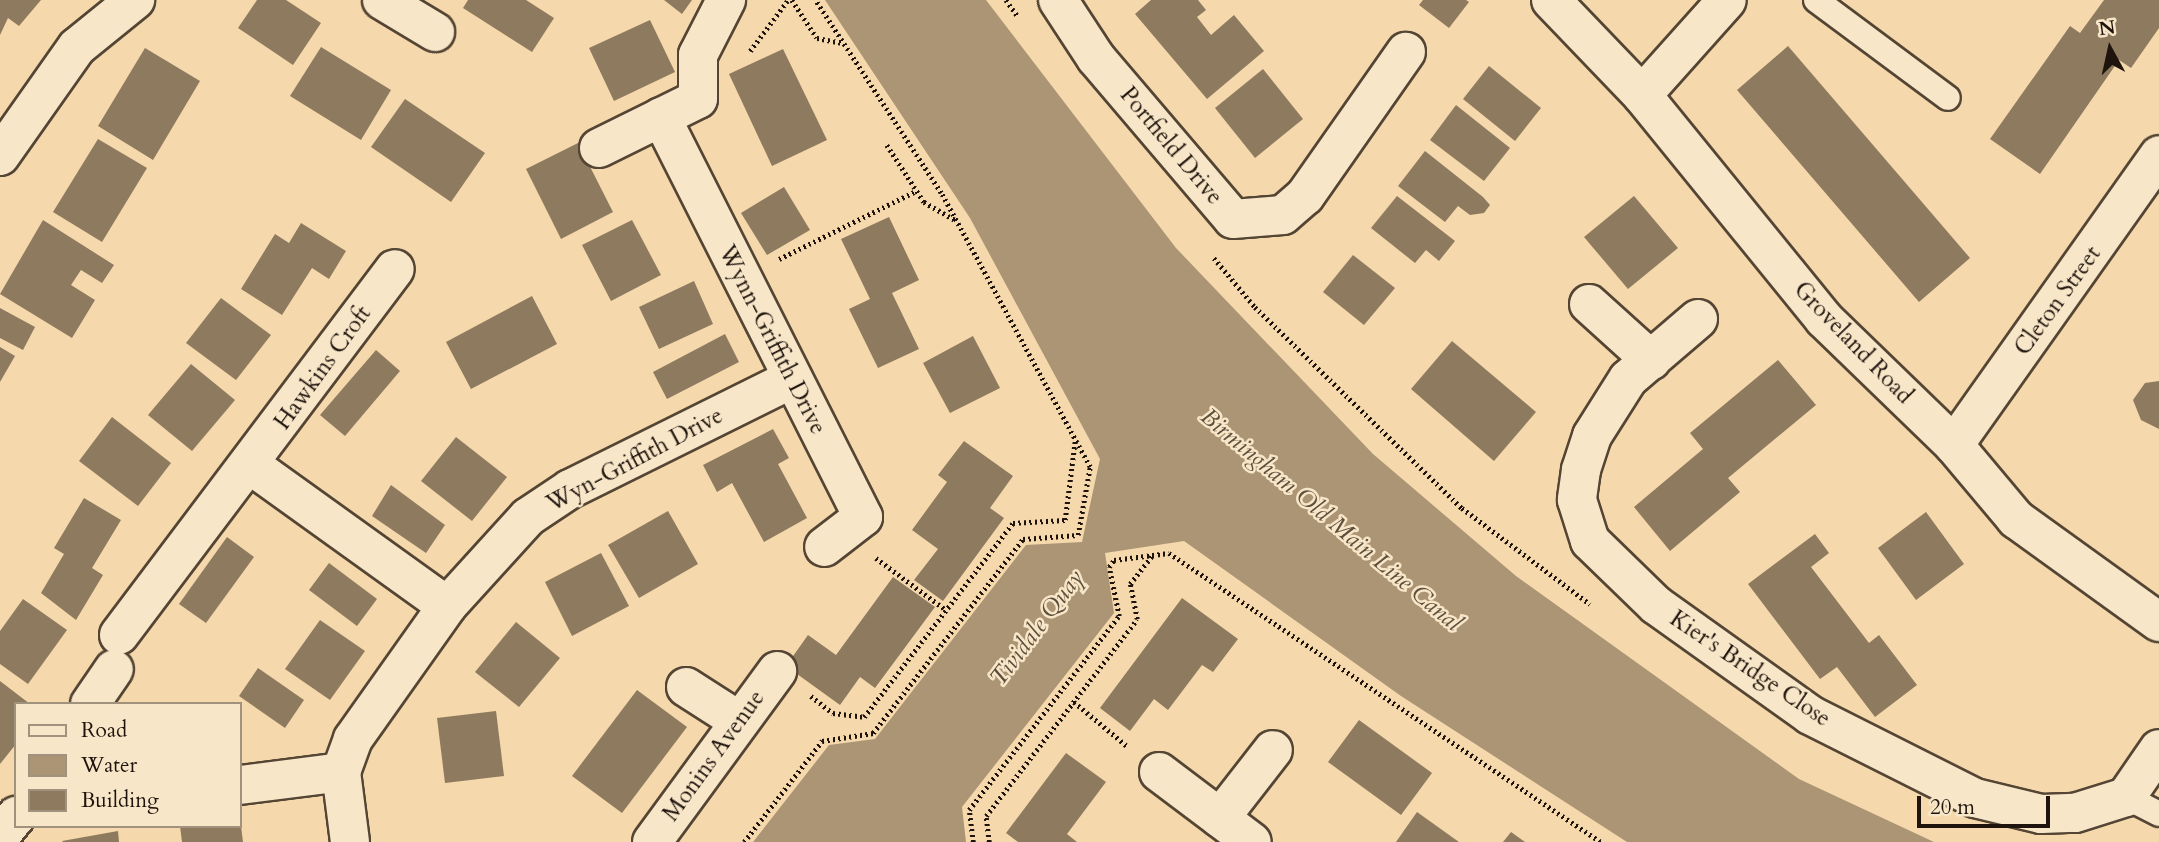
<!DOCTYPE html>
<html>
<head>
<meta charset="utf-8">
<style>
	body { margin:0 }
	#map { position:relative; width:2159px; height:842px; overflow:hidden; background:#f5d8ab; font-family:Cardo,serif }
	div>[style] { position:absolute }
	.water>* { inset:0; background:#ac9575 }
	.building>* { inset:0; background:#8e7a5f }
	.path>* { height:4.5px; margin-top:-2.25px; transform-origin:0; background:repeating-linear-gradient(90deg,#1e140d 0 2px,transparent 0 5.5px) }
	.roads { filter:drop-shadow(2px 0 #544534) drop-shadow(-2px 0 #544534) drop-shadow(0 2px #544534) drop-shadow(0 -2px #544534) }
	.service>* { height:24px; margin:-12px; padding:0 12px; transform-origin:12px; border-radius:12px; background:#f8e6c8 }
	.minor>* { height:38px; margin:-19px; padding:0 19px; transform-origin:19px; border-radius:19px; background:#f8e6c8 }
	.tertiary>* { height:38px; margin:-19px; padding:0 19px; transform-origin:19px; border-radius:19px; background:#f8e6c8 }
	span { translate:-50% -50%; white-space:nowrap; text-align:center; line-height:1.15; -webkit-text-stroke:5px #f8e6c8; paint-order:stroke }
	.street-label { font-size:23px; color:#1e140d }
	.water-label { font-size:24px; color:#5e4e3c; font-style:italic }
	.legend { position:absolute; left:14px; top:702px; width:228px; height:126px; box-sizing:border-box; background:#f8e6c8; border:2px solid #a1927d; margin:0; padding:9px 12px; list-style:none; font-size:21px; color:#1e140d }
	.legend li { display:flex; align-items:center; gap:14px; height:35px }
	.legend b { width:35px; border:2px solid #a1927d }
	.north { position:absolute; left:2075px; top:14px; width:70px; height:70px; -webkit-text-stroke:5px #f8e6c8; paint-order:stroke; rotate:352deg; font-size:19px; font-weight:700; line-height:28px; text-align:center; color:#1e140d }
	.north::after { content:''; display:block; margin:auto; width:24px; height:32px; background:#1e140d; clip-path:polygon(50% 0,100% 100%,50% 72%,0 100%) }
	.scale { position:absolute; left:1917px; top:796px; width:133px; height:32px; box-sizing:border-box; border:4px solid #1e140d; border-top:0; padding-left:9px; font-size:21px; line-height:24px; white-space:nowrap; color:#1e140d; -webkit-text-stroke:5px #f8e6c8; paint-order:stroke }
</style>
</head>
<body>
<div id="map">
	<div class="water">
		<i style="clip-path:polygon(825px 0,986px 0,1176px 248px,1373px 454px,1516px 576px,1799px 779px,1934px 842px,1627px 842px,1401px 696px,1184px 541px,1105px 553px,1114px 613px,962px 807px,966px 842px,753px 842px,829px 745px,875px 739px,1026px 545px,1082px 542px,1100px 459px,970px 218px)"></i>
	</div>
	<div class="building">
		<i style="clip-path:polygon(0 0,41px 0,19px 26px,8px 18px,0 35px)"></i>
		<i style="clip-path:polygon(257px 0,286px 0,321px 23px,293px 65px,238px 28px)"></i>
		<i style="clip-path:polygon(468px 0,526px 0,554px 18px,532px 52px,463px 8px)"></i>
		<i style="clip-path:polygon(664px 0,692px 0,682px 14px)"></i>
		<i style="clip-path:polygon(1151px 0,1198px 0,1206px 10px,1197px 17px,1211px 35px,1234px 15px,1264px 51px,1207px 99px,1135px 14px)"></i>
		<i style="clip-path:polygon(1423px 0,1466px 0,1469px 2px,1449px 28px,1419px 5px)"></i>
		<i style="clip-path:polygon(2104px 0,2159px 0,2159px 28px,2131px 68px,2119px 60px,2040px 174px,1990px 139px,2070px 26px,2080px 33px)"></i>
		<i style="clip-path:polygon(650px 20px,675px 72px,614px 101px,589px 48px)"></i>
		<i style="clip-path:polygon(1788px 46px,1970px 258px,1919px 302px,1737px 90px)"></i>
		<i style="clip-path:polygon(321px 47px,391px 90px,361px 140px,290px 96px)"></i>
		<i style="clip-path:polygon(145px 48px,200px 81px,153px 160px,98px 126px)"></i>
		<i style="clip-path:polygon(783px 49px,827px 140px,772px 166px,729px 74px)"></i>
		<i style="clip-path:polygon(1489px 66px,1541px 108px,1515px 141px,1463px 99px)"></i>
		<i style="clip-path:polygon(1263px 69px,1303px 119px,1255px 158px,1215px 108px)"></i>
		<i style="clip-path:polygon(405px 99px,485px 153px,451px 202px,371px 147px)"></i>
		<i style="clip-path:polygon(1456px 105px,1510px 148px,1484px 181px,1430px 140px)"></i>
		<i style="clip-path:polygon(98px 139px,147px 168px,102px 242px,53px 212px)"></i>
		<i style="clip-path:polygon(578px 143px,613px 212px,561px 239px,526px 169px)"></i>
		<i style="clip-path:polygon(1425px 151px,1483px 197px,1490px 205px,1484px 213px,1470px 215px,1458px 206px,1445px 222px,1398px 186px)"></i>
		<i style="clip-path:polygon(784px 187px,810px 230px,767px 255px,741px 213px)"></i>
		<i style="clip-path:polygon(1397px 196px,1455px 241px,1439px 261px,1426px 250px,1415px 263px,1371px 228px)"></i>
		<i style="clip-path:polygon(1634px 196px,1678px 248px,1628px 289px,1584px 237px)"></i>
		<i style="clip-path:polygon(889px 217px,919px 280px,892px 293px,919px 349px,878px 368px,849px 309px,870px 299px,841px 239px)"></i>
		<i style="clip-path:polygon(43px 220px,114px 265px,102px 283px,81px 270px,71px 285px,95px 300px,72px 338px,0 294px)"></i>
		<i style="clip-path:polygon(632px 220px,661px 275px,611px 301px,582px 245px)"></i>
		<i style="clip-path:polygon(301px 223px,346px 251px,329px 279px,312px 268px,282px 315px,241px 289px,275px 234px,289px 243px)"></i>
		<i style="clip-path:polygon(1353px 255px,1395px 288px,1364px 325px,1323px 292px)"></i>
		<i style="clip-path:polygon(694px 281px,713px 324px,659px 349px,639px 307px)"></i>
		<i style="clip-path:polygon(532px 296px,557px 344px,471px 389px,446px 342px)"></i>
		<i style="clip-path:polygon(221px 298px,271px 335px,236px 380px,186px 343px)"></i>
		<i style="clip-path:polygon(0 308px,35px 327px,23px 350px,0 338px)"></i>
		<i style="clip-path:polygon(725px 334px,739px 362px,667px 399px,653px 372px)"></i>
		<i style="clip-path:polygon(973px 336px,1000px 388px,950px 413px,923px 363px)"></i>
		<i style="clip-path:polygon(1452px 341px,1536px 412px,1494px 461px,1411px 389px)"></i>
		<i style="clip-path:polygon(0 347px,15px 356px,0 382px)"></i>
		<i style="clip-path:polygon(376px 350px,400px 371px,345px 436px,320px 415px)"></i>
		<i style="clip-path:polygon(1778px 360px,1816px 405px,1728px 478px,1740px 492px,1670px 551px,1634px 507px,1703px 449px,1690px 433px)"></i>
		<i style="clip-path:polygon(191px 364px,235px 400px,192px 451px,148px 415px)"></i>
		<i style="clip-path:polygon(2159px 381px,2159px 429px,2141px 420px,2133px 400px,2145px 383px)"></i>
		<i style="clip-path:polygon(112px 417px,171px 463px,138px 506px,79px 461px)"></i>
		<i style="clip-path:polygon(773px 429px,789px 458px,778px 464px,807px 518px,764px 542px,732px 483px,717px 492px,703px 465px)"></i>
		<i style="clip-path:polygon(456px 437px,507px 477px,472px 521px,421px 481px)"></i>
		<i style="clip-path:polygon(964px 441px,1013px 476px,990px 508px,1004px 518px,943px 601px,914px 580px,938px 549px,912px 530px,947px 482px,938px 475px)"></i>
		<i style="clip-path:polygon(391px 485px,445px 525px,426px 553px,372px 516px)"></i>
		<i style="clip-path:polygon(84px 498px,121px 520px,92px 568px,103px 575px,76px 620px,41px 593px,64px 554px,54px 548px)"></i>
		<i style="clip-path:polygon(668px 511px,698px 564px,639px 598px,608px 545px)"></i>
		<i style="clip-path:polygon(1926px 512px,1964px 564px,1916px 600px,1878px 548px)"></i>
		<i style="clip-path:polygon(1815px 534px,1829px 553px,1811px 567px,1869px 643px,1879px 635px,1917px 685px,1875px 717px,1837px 667px,1820px 679px,1748px 584px)"></i>
		<i style="clip-path:polygon(227px 537px,254px 557px,206px 623px,179px 604px)"></i>
		<i style="clip-path:polygon(601px 553px,629px 606px,572px 636px,545px 582px)"></i>
		<i style="clip-path:polygon(329px 563px,377px 599px,357px 626px,309px 590px)"></i>
		<i style="clip-path:polygon(893px 577px,935px 607px,875px 688px,860px 677px,840px 705px,786px 666px,808px 635px,836px 655px)"></i>
		<i style="clip-path:polygon(1182px 598px,1238px 639px,1213px 672px,1202px 665px,1168px 710px,1154px 699px,1130px 731px,1100px 708px)"></i>
		<i style="clip-path:polygon(23px 599px,67px 630px,28px 684px,0 664px,0 631px)"></i>
		<i style="clip-path:polygon(320px 620px,365px 651px,330px 700px,285px 669px)"></i>
		<i style="clip-path:polygon(516px 622px,560px 658px,519px 707px,475px 672px)"></i>
		<i style="clip-path:polygon(258px 668px,304px 700px,285px 728px,239px 696px)"></i>
		<i style="clip-path:polygon(0 681px,30px 704px,16px 704px,16px 744px,0 764px)"></i>
		<i style="clip-path:polygon(637px 690px,687px 727px,622px 813px,572px 776px)"></i>
		<i style="clip-path:polygon(496px 711px,504px 776px,445px 783px,437px 718px)"></i>
		<i style="clip-path:polygon(1359px 720px,1432px 773px,1401px 815px,1328px 762px)"></i>
		<i style="clip-path:polygon(1066px 753px,1106px 782px,1067px 834px,1077px 842px,1018px 842px,1006px 833px)"></i>
		<i style="clip-path:polygon(1417px 812px,1459px 842px,1396px 842px)"></i>
		<i style="clip-path:polygon(180px 826px,241px 826px,243px 842px,182px 842px)"></i>
		<i style="clip-path:polygon(118px 831px,119px 842px,63px 842px,62px 841px)"></i>
		<i style="clip-path:polygon(1511px 832px,1525px 842px,1503px 842px)"></i>
	</div>
	<div class="path">
		<i style="left:792px;top:0;width:45px;rotate:56.7deg"></i>
		<i style="left:817px;top:38px;width:26px;rotate:11deg"></i>
		<i style="left:1006px;top:0;width:19px;rotate:54deg"></i>
		<i style="left:750px;top:51px;width:64px;rotate:-53.3deg"></i>
		<i style="left:887px;top:145px;width:68px;rotate:57deg"></i>
		<i style="left:924px;top:202px;width:36px;rotate:30deg"></i>
		<i style="left:1214px;top:258px;width:64px;rotate:50.1deg"></i>
		<i style="left:1255px;top:307px;width:289px;rotate:44.2deg"></i>
		<i style="left:1462px;top:508px;width:160px;rotate:36.9deg"></i>
		<i style="left:779px;top:259px;width:153px;rotate:-26.4deg"></i>
		<i style="left:876px;top:558px;width:87px;rotate:36.6deg"></i>
		<i style="left:811px;top:696px;width:28px;rotate:38deg"></i>
		<i style="left:833px;top:713px;width:31px;rotate:7deg"></i>
		<i style="left:864px;top:717px;width:245px;rotate:-52.5deg"></i>
		<i style="left:1013px;top:523px;width:52px;rotate:-3.3deg"></i>
		<i style="left:1065px;top:520px;width:80px;rotate:-82.8deg"></i>
		<i style="left:1074px;top:702px;width:69px;rotate:39.7deg"></i>
		<i style="left:744px;top:842px;width:128px;rotate:-52.3deg"></i>
		<i style="left:822px;top:741px;width:52px;rotate:-8.9deg"></i>
		<i style="left:873px;top:733px;width:245px;rotate:-52.3deg"></i>
		<i style="left:1023px;top:539px;width:55px;rotate:-4.2deg"></i>
		<i style="left:1078px;top:535px;width:69px;rotate:-80deg"></i>
		<i style="left:1090px;top:467px;width:312px;rotate:-118.5deg"></i>
		<i style="left:941px;top:193px;width:230px;rotate:-123.1deg"></i>
		<i style="left:973px;top:842px;width:32px;rotate:-97deg"></i>
		<i style="left:969px;top:810px;width:245px;rotate:-52.3deg"></i>
		<i style="left:1119px;top:616px;width:50px;rotate:-101.5deg"></i>
		<i style="left:1109px;top:567px;width:9px;rotate:-54deg"></i>
		<i style="left:1114px;top:560px;width:55px;rotate:-7.3deg"></i>
		<i style="left:1169px;top:553px;width:520px;rotate:33.78deg"></i>
		<i style="left:989px;top:842px;width:26px;rotate:-97deg"></i>
		<i style="left:986px;top:816px;width:248px;rotate:-52.5deg"></i>
		<i style="left:1137px;top:619px;width:36px;rotate:-101deg"></i>
		<i style="left:1130px;top:584px;width:37px;rotate:-52deg"></i>
	</div>
	<div class="roads">
		<div class="service">
			<i style="left:1816px;top:0;width:164px;rotate:36.6deg"></i>
			<i style="left:2126px;top:797px;width:37px;rotate:27deg"></i>
		</div>
		<div class="minor">
			<i style="left:382px;top:0;width:62px;rotate:31.1deg"></i>
			<i style="left:1058px;top:0;width:69px;rotate:56.8deg"></i>
			<i style="left:1096px;top:58px;width:211px;rotate:49.6deg"></i>
			<i style="left:1233px;top:219px;width:50px;rotate:-4.6deg"></i>
			<i style="left:1283px;top:215px;width:29px;rotate:-41deg"></i>
			<i style="left:1305px;top:196px;width:176px;rotate:-55deg"></i>
			<i style="left:1642px;top:95px;width:127px;rotate:-48.2deg"></i>
			<i style="left:661px;top:117px;width:448px;rotate:63.2deg"></i>
			<i style="left:863px;top:517px;width:49px;rotate:142.4deg"></i>
			<i style="left:599px;top:148px;width:110px;rotate:-26.3deg"></i>
			<i style="left:698px;top:99px;width:44px;rotate:-90deg"></i>
			<i style="left:698px;top:55px;width:62px;rotate:-63deg"></i>
			<i style="left:0;top:156px;width:133px;rotate:-54.8deg"></i>
			<i style="left:77px;top:47px;width:75px;rotate:-39deg"></i>
			<i style="left:1589px;top:304px;width:84px;rotate:42.1deg"></i>
			<i style="left:1698px;top:319px;width:92px;rotate:139.4deg"></i>
			<i style="left:1628px;top:379px;width:67px;rotate:122.3deg"></i>
			<i style="left:1592px;top:436px;width:36px;rotate:108deg"></i>
			<i style="left:1581px;top:470px;width:30px;rotate:98deg"></i>
			<i style="left:1577px;top:500px;width:43px;rotate:72.4deg"></i>
			<i style="left:1590px;top:541px;width:92px;rotate:44.1deg"></i>
			<i style="left:1656px;top:605px;width:189px;rotate:35.5deg"></i>
			<i style="left:1810px;top:715px;width:185px;rotate:26.7deg"></i>
			<i style="left:1975px;top:798px;width:68px;rotate:13.6deg"></i>
			<i style="left:2041px;top:814px;width:34px;rotate:-2deg"></i>
			<i style="left:2075px;top:813px;width:53px;rotate:-17.4deg"></i>
			<i style="left:2126px;top:797px;width:58px;rotate:-55.5deg"></i>
			<i style="left:1954px;top:445px;width:355px;rotate:-54.7deg"></i>
			<i style="left:252px;top:466px;width:240px;rotate:35.7deg"></i>
			<i style="left:119px;top:635px;width:458px;rotate:-53deg"></i>
			<i style="left:686px;top:687px;width:63px;rotate:32.7deg"></i>
			<i style="left:90px;top:704px;width:42px;rotate:-55.6deg"></i>
			<i style="left:1159px;top:772px;width:116px;rotate:37deg"></i>
			<i style="left:240px;top:785px;width:102px;rotate:-7.3deg"></i>
			<i style="left:1220px;top:818px;width:86px;rotate:-52.1deg"></i>
			<i style="left:0;top:836px;width:26px;rotate:-51deg"></i>
			<i style="left:350px;top:842px;width:71px;rotate:-97.3deg"></i>
			<i style="left:341px;top:772px;width:35px;rotate:-70deg"></i>
			<i style="left:353px;top:739px;width:163px;rotate:-54.7deg"></i>
			<i style="left:447px;top:606px;width:120px;rotate:-47.7deg"></i>
			<i style="left:528px;top:517px;width:50px;rotate:-33.7deg"></i>
			<i style="left:570px;top:489px;width:246px;rotate:-26.4deg"></i>
			<i style="left:652px;top:842px;width:212px;rotate:-53.8deg"></i>
		</div>
		<div class="tertiary">
			<i style="left:1551px;top:0;width:132px;rotate:46.2deg"></i>
			<i style="left:1642px;top:95px;width:289px;rotate:50.9deg"></i>
			<i style="left:1824px;top:319px;width:181px;rotate:44.1deg"></i>
			<i style="left:1954px;top:445px;width:97px;rotate:50deg"></i>
			<i style="left:2016px;top:519px;width:176px;rotate:35.8deg"></i>
		</div>
	</div>
	<div class="street-label">
		<span style="left:1171px;top:146px;rotate:50deg">Portfield Drive</span>
		<span style="left:2058px;top:301px;rotate:-54deg">Cleton Street</span>
		<span style="left:772px;top:340px;rotate:63deg">Wynn-Griffith Drive</span>
		<span style="left:1853px;top:343px;rotate:46deg">Groveland Road</span>
		<span style="left:323px;top:368px;rotate:-54deg">Hawkins Croft</span>
		<span style="left:635px;top:460px;rotate:-28deg">Wyn-Griffith Drive</span>
		<span style="left:1750px;top:669px;rotate:34deg">Kier's Bridge Close</span>
		<span style="left:714px;top:756px;rotate:-54deg">Monins Avenue</span>
	</div>
	<div class="water-label">
		<span style="left:1331px;top:520px;rotate:40deg">Birmingham Old Main Line Canal</span>
		<span style="left:1037px;top:628px;rotate:-53deg">Tividale Quay</span>
	</div>
	<ul class="legend">
	<li><b style="height:9px;background:#f8e6c8"></b>Road</li>
	<li><b style="height:19px;background:#ac9575"></b>Water</li>
	<li><b style="height:19px;background:#8e7a5f"></b>Building</li>
	</ul>
	<div class="north">N</div>
	<div class="scale">20 m</div>
</div>
</body>
</html>
